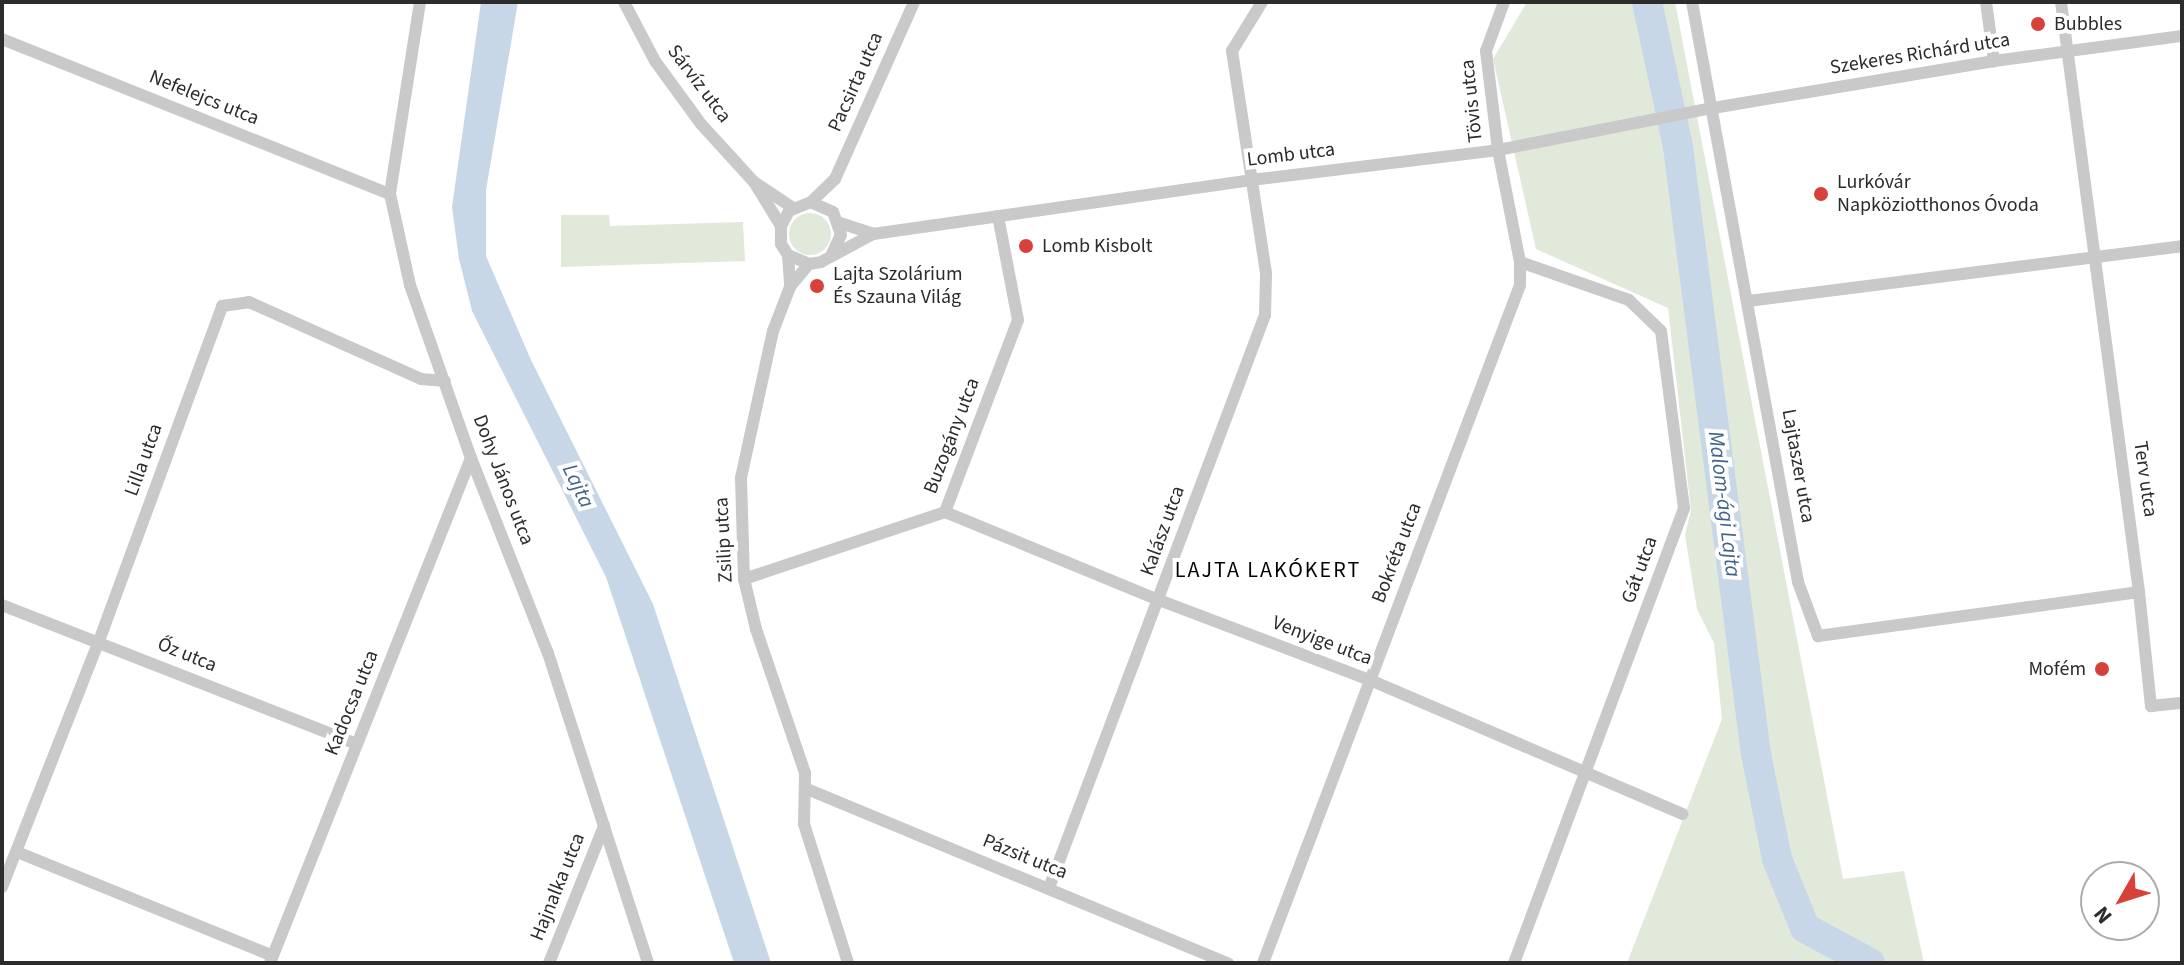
<!DOCTYPE html>
<meta charset="utf-8">
<style>
body{margin:0}
#map{position:relative;width:2184px;height:965px;overflow:hidden;background:#fff;font-family:"Source Sans 3",sans-serif}
div>[style]{position:absolute}
[style*='--x']{left:calc(var(--x)*1px);top:calc(var(--y)*1px);width:calc(var(--w)*1px);rotate:calc(var(--a)*1deg)}
.green>*{inset:0;background:#e1e9db}
.round{border-radius:50%}
.water>*{inset:0;background:#c8d7e8}
.river>*{height:30px;margin:-15px;padding:0 15px;transform-origin:15px;border-radius:15px;background:#c8d7e8}
.street>*{height:12px;margin:-6px;padding:0 6px;transform-origin:6px;border-radius:6px;background:#c9c9c9}
.dots>*{width:22px;height:22px;translate:-50% -50%;box-sizing:border-box;border:4px solid #fff;border-radius:50%}
span{translate:-50% -50%;white-space:nowrap;text-align:center;line-height:1.15;-webkit-text-stroke:8px #fff;paint-order:stroke}
.poi-label{font-size:20px;color:#2c2c2c}
.left{translate:0 -50%;text-align:left}
.right{translate:-100% -50%;text-align:right}
.street-label{font-size:20px;color:#2c2c2c}
.water-label{font-size:22px;color:#416488;font-style:italic}
.neighbourhood-label{font-size:22px;color:#000;letter-spacing:2px}
.frame{position:absolute;inset:0;border:4px solid #2c2c2c;pointer-events:none}
.north{position:absolute;left:2080px;top:861px;width:80px;height:80px;box-sizing:border-box;background:#fff;border:2px solid #ababab;border-radius:50%;rotate:231deg;font-size:22px;font-weight:700;line-height:32px;text-align:center;color:#2c2c2c}
.north::after{content:'';display:block;margin:auto;width:28px;height:36px;background:#d84139;clip-path:polygon(50% 0,100% 100%,50% 72%,0 100%)}
</style>
<div id="map">
<div class="green">
<i style="clip-path:polygon(1527px 2px,1675px 2px,1843px 879px,1904px 871px,1924px 963px,1627px 963px,1722px 719px,1714px 643px,1697px 609px,1685px 535px,1691px 510px,1668px 308px,1536px 249px,1493px 59px)"></i>
<i class="round" style="left:789px;top:213px;width:42px;height:42px"></i>
<i style="clip-path:polygon(561px 215px,609px 215px,610px 226px,743px 222px,745px 261px,561px 267px)"></i>
</div>
<div class="water">
<i style="clip-path:polygon(481px 2px,518px 2px,486px 190px,486px 256px,531px 360px,653px 604px,771px 963px,734px 963px,606px 577px,472px 311px,459px 259px,452px 207px)"></i>
</div>
<div class="river">
<i style="--x:1647;--y:2;--w:148;--a:77.9"></i>
<i style="--x:1678;--y:147;--w:612;--a:82.68"></i>
<i style="--x:1756;--y:754;--w:107;--a:78.7"></i>
<i style="--x:1777;--y:859;--w:74;--a:67.9"></i>
<i style="--x:1805;--y:928;--w:74;--a:28.3"></i>
</div>
<div class="street">
<i style="--x:420;--y:2;--w:194;--a:98.9"></i>
<i style="--x:390;--y:194;--w:93;--a:77.6"></i>
<i style="--x:410;--y:285;--w:183;--a:70.6"></i>
<i style="--x:471;--y:458;--w:210;--a:68.5"></i>
<i style="--x:548;--y:653;--w:326;--a:72.1"></i>
<i style="--x:624;--y:2;--w:67;--a:62.3"></i>
<i style="--x:655;--y:61;--w:78;--a:53.9"></i>
<i style="--x:701;--y:124;--w:79;--a:47.6"></i>
<i style="--x:1692;--y:2;--w:590;--a:79.64"></i>
<i style="--x:1798;--y:582;--w:58;--a:69.7"></i>
<i style="--x:1818;--y:636;--w:324;--a:-7.8"></i>
<i style="--x:1986;--y:2;--w:60;--a:82.3"></i>
<i style="--x:2061;--y:2;--w:595;--a:82.47"></i>
<i style="--x:2139;--y:592;--w:115;--a:84"></i>
<i style="--x:2151;--y:706;--w:31;--a:-6"></i>
<i style="--x:2;--y:39;--w:418;--a:21.8"></i>
<i style="--x:811;--y:202;--w:33;--a:-44"></i>
<i style="--x:835;--y:179;--w:194;--a:-65.9"></i>
<i style="--x:840;--y:223;--w:35;--a:18"></i>
<i style="--x:781;--y:226;--w:52;--a:-121.5"></i>
<i style="--x:754;--y:182;--w:47;--a:33.7"></i>
<i style="--x:788;--y:255;--w:32;--a:86"></i>
<i style="--x:831;--y:256;--w:23;--a:-65"></i>
<i style="--x:841;--y:235;--w:24;--a:-109"></i>
<i style="--x:833;--y:212;--w:24;--a:-156"></i>
<i style="--x:811;--y:202;--w:24;--a:158"></i>
<i style="--x:789;--y:211;--w:17;--a:118"></i>
<i style="--x:781;--y:226;--w:18;--a:90"></i>
<i style="--x:781;--y:244;--w:13;--a:58"></i>
<i style="--x:788;--y:255;--w:23;--a:23"></i>
<i style="--x:809;--y:264;--w:12;--a:-9"></i>
<i style="--x:821;--y:262;--w:59;--a:-28.3"></i>
<i style="--x:873;--y:234;--w:382;--a:-8.1"></i>
<i style="--x:1251;--y:180;--w:249;--a:-6.9"></i>
<i style="--x:1498;--y:150;--w:219;--a:-11.1"></i>
<i style="--x:1713;--y:108;--w:285;--a:-9.5"></i>
<i style="--x:1994;--y:61;--w:190;--a:-7.6"></i>
<i style="--x:809;--y:264;--w:30;--a:130"></i>
<i style="--x:790;--y:287;--w:47;--a:111.1"></i>
<i style="--x:773;--y:331;--w:150;--a:102.3"></i>
<i style="--x:741;--y:478;--w:101;--a:88.3"></i>
<i style="--x:744;--y:579;--w:51;--a:76.5"></i>
<i style="--x:756;--y:629;--w:152;--a:71.2"></i>
<i style="--x:805;--y:773;--w:51;--a:91.1"></i>
<i style="--x:804;--y:824;--w:146;--a:72.4"></i>
<i style="--x:1748;--y:301;--w:437;--a:-7.2"></i>
<i style="--x:945;--y:512;--w:231;--a:22.4"></i>
<i style="--x:1159;--y:600;--w:226;--a:20.8"></i>
<i style="--x:1370;--y:680;--w:340;--a:23.2"></i>
<i style="--x:744;--y:579;--w:212;--a:-18.4"></i>
<i style="--x:945;--y:512;--w:205;--a:-69.2"></i>
<i style="--x:1018;--y:320;--w:106;--a:-100.9"></i>
<i style="--x:2;--y:605;--w:380;--a:21.4"></i>
<i style="--x:807;--y:789;--w:456;--a:22.5"></i>
<i style="--x:17;--y:852;--w:276;--a:22.1"></i>
<i style="--x:2;--y:887;--w:264;--a:-68.5"></i>
<i style="--x:99;--y:641;--w:357;--a:-69.8"></i>
<i style="--x:222;--y:306;--w:27;--a:-8"></i>
<i style="--x:249;--y:302;--w:188;--a:24.1"></i>
<i style="--x:421;--y:379;--w:24;--a:5"></i>
<i style="--x:1049;--y:888;--w:612;--a:-69.35"></i>
<i style="--x:1265;--y:315;--w:42;--a:-88.6"></i>
<i style="--x:1266;--y:273;--w:225;--a:-98.7"></i>
<i style="--x:1232;--y:51;--w:57;--a:-58.5"></i>
<i style="--x:270;--y:963;--w:544;--a:-68.3"></i>
<i style="--x:549;--y:963;--w:148;--a:-68.1"></i>
<i style="--x:1263;--y:963;--w:725;--a:-69.24"></i>
<i style="--x:1520;--y:285;--w:23;--a:-90"></i>
<i style="--x:1520;--y:262;--w:114;--a:-101.1"></i>
<i style="--x:1498;--y:150;--w:100;--a:-96.9"></i>
<i style="--x:1486;--y:51;--w:52;--a:-69.8"></i>
<i style="--x:1514;--y:963;--w:486;--a:-69.5"></i>
<i style="--x:1684;--y:508;--w:178;--a:-97.4"></i>
<i style="--x:1661;--y:331;--w:45;--a:-135.9"></i>
<i style="--x:1629;--y:300;--w:115;--a:-160.8"></i>
</div>
<div class="dots">
<i style="left:2038px;top:24px;background:#d84139"></i>
<i style="left:1821px;top:194px;background:#d84139"></i>
<i style="left:1026px;top:246px;background:#d84139"></i>
<i style="left:817px;top:286px;background:#d84139"></i>
<i style="left:2102px;top:669px;background:#d84139"></i>
</div>
<div class="poi-label">
<span class="left" style="left:2054px;top:24px">Bubbles</span>
<span class="left" style="left:1837px;top:194px">Lurkóvár<br>Napköziotthonos Óvoda</span>
<span class="left" style="left:1042px;top:246px">Lomb Kisbolt</span>
<span class="left" style="left:833px;top:286px">Lajta Szolárium<br>És Szauna Világ</span>
<span class="right" style="left:2086px;top:669px">Mofém</span>
</div>
<div class="street-label">
<span style="left:1920px;top:54px;rotate:-9deg">Szekeres Richárd utca</span>
<span style="left:856px;top:82px;rotate:-66deg">Pacsirta utca</span>
<span style="left:699px;top:84px;rotate:53deg">Sárvíz utca</span>
<span style="left:204px;top:98px;rotate:22deg">Nefelejcs utca</span>
<span style="left:1472px;top:101px;rotate:-96deg">Tövis utca</span>
<span style="left:1291px;top:155px;rotate:-7deg">Lomb utca</span>
<span style="left:952px;top:436px;rotate:-69deg">Buzogány utca</span>
<span style="left:144px;top:460px;rotate:-70deg">Lilla utca</span>
<span style="left:1798px;top:466px;rotate:80deg">Lajtaszer utca</span>
<span style="left:2145px;top:479px;rotate:82deg">Terv utca</span>
<span style="left:503px;top:480px;rotate:69deg">Dohy János utca</span>
<span style="left:1163px;top:531px;rotate:-70deg">Kalász utca</span>
<span style="left:724px;top:540px;rotate:-93deg">Zsilip utca</span>
<span style="left:1397px;top:553px;rotate:-69deg">Bokréta utca</span>
<span style="left:1640px;top:570px;rotate:-70deg">Gát utca</span>
<span style="left:1322px;top:641px;rotate:21deg">Venyige utca</span>
<span style="left:187px;top:655px;rotate:22deg">Őz utca</span>
<span style="left:352px;top:703px;rotate:-68deg">Kadocsa utca</span>
<span style="left:1025px;top:857px;rotate:22deg">Pázsit utca</span>
<span style="left:558px;top:887px;rotate:-68deg">Hajnalka utca</span>
</div>
<div class="water-label">
<span style="left:578px;top:486px;rotate:64deg">Lajta</span>
<span style="left:1724px;top:504px;rotate:83deg">Malom-ági Lajta</span>
</div>
<div class="neighbourhood-label">
<span style="left:1268px;top:571px">LAJTA LAKÓKERT</span>
</div>
<div class="frame"></div>
<div class="north">N</div>
</div>
